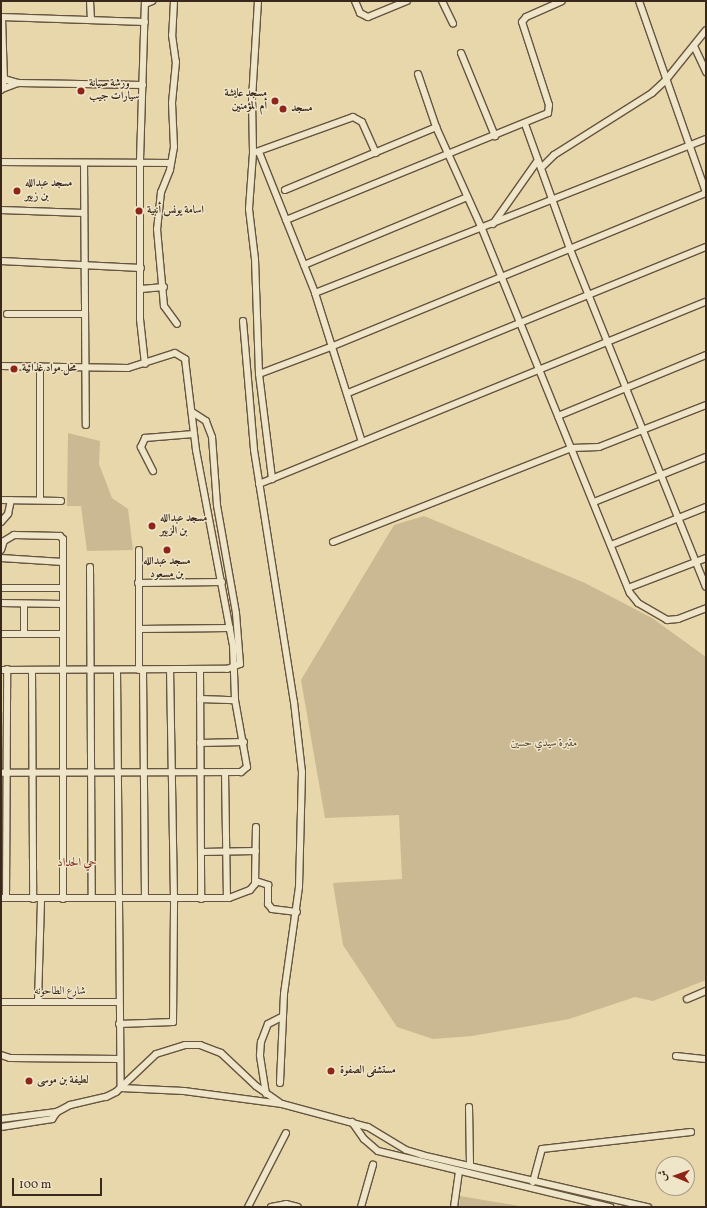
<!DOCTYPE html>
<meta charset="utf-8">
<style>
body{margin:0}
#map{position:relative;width:707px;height:1208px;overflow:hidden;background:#e7d7ab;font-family:Vollkorn,Amiri,serif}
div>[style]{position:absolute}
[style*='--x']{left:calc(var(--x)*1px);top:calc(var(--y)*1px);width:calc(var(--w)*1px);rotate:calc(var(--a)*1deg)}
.green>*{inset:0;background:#cab993}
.roads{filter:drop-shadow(1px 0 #665440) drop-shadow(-1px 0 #665440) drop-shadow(0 1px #665440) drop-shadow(0 -1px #665440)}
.minor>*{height:6px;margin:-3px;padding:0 3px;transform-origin:3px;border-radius:3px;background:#efe5c8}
.dots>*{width:11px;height:11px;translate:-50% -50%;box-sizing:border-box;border:2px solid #efe5c8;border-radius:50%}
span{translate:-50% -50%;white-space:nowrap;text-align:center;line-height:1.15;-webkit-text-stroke:3px #efe5c8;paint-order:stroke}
.poi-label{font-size:11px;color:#3b281c;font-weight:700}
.left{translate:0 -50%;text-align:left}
.right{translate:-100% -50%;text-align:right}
.park-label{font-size:11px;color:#584534;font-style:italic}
.street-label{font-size:11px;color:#3b281c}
.neighbourhood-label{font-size:12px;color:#7a1f14}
.frame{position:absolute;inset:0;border:2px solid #3b281c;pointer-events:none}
.north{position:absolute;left:655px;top:1156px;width:40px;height:40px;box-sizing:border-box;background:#efe5c8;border:1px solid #a79983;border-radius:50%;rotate:272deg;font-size:11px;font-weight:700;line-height:16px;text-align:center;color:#3b281c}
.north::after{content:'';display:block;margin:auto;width:14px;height:18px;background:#8f2418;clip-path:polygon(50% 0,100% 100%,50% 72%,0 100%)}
.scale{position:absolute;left:12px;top:1178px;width:90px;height:18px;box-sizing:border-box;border:2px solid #3b281c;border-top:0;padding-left:5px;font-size:12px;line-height:14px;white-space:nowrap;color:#3b281c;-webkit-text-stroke:3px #efe5c8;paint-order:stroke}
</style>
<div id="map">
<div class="green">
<i style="clip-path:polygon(68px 433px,100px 441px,99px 464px,112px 498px,128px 509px,133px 550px,87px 551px,81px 506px,67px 506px)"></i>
<i style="clip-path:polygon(424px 516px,585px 583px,652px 618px,706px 657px,706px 980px,653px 1001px,635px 997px,569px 1019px,472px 1036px,433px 1039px,397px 1027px,343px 945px,333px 883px,402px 879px,399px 815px,325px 818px,301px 680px,394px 525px)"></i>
<i style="clip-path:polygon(460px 1196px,525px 1207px,459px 1207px)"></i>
</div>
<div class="roads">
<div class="minor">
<i style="--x:90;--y:1;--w:19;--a:87"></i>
<i style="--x:145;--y:1;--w:162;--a:91.8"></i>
<i style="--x:140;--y:163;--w:156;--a:90"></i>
<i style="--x:140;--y:319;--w:45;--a:83.7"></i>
<i style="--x:174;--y:1;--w:34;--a:93"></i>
<i style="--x:172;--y:35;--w:27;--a:82"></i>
<i style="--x:176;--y:62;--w:41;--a:95.6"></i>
<i style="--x:172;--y:103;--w:44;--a:87.4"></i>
<i style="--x:174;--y:147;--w:23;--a:100"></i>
<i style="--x:170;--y:170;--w:24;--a:112"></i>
<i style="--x:161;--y:192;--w:37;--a:96"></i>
<i style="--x:157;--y:229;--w:77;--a:84.8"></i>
<i style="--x:164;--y:306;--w:22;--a:54"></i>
<i style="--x:258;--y:1;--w:99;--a:93.5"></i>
<i style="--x:252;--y:100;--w:53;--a:88.9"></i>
<i style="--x:253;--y:153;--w:56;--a:94.1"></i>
<i style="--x:249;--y:209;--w:50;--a:83.2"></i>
<i style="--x:255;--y:259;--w:115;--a:88"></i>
<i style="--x:259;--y:374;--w:106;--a:82.9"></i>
<i style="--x:355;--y:1;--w:13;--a:67"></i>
<i style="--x:360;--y:13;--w:9;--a:27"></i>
<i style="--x:368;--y:17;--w:42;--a:-22.3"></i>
<i style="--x:442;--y:1;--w:25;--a:64"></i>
<i style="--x:639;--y:1;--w:202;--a:70.7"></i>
<i style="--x:145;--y:4;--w:8;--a:-23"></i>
<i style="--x:1;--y:17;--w:144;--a:2"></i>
<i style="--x:694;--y:46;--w:29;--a:65"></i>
<i style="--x:461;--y:53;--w:90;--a:67.7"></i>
<i style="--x:418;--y:74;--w:56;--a:71.2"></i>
<i style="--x:436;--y:127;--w:112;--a:65.7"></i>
<i style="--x:482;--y:229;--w:393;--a:67.9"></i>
<i style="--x:630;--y:593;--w:13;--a:51"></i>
<i style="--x:638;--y:603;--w:34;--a:30"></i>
<i style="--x:667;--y:620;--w:11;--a:-5"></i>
<i style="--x:678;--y:619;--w:30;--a:-21"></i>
<i style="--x:4;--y:79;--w:15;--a:16"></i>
<i style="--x:18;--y:83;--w:125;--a:0.9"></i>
<i style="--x:2;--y:89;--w:17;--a:-21"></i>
<i style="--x:1;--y:90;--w:9;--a:-72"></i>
<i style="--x:4;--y:81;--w:64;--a:-91.8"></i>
<i style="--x:525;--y:124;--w:133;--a:70.2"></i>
<i style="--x:570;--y:249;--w:364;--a:68.1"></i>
<i style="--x:256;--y:152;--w:103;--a:-19.8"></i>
<i style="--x:353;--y:117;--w:10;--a:29"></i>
<i style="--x:362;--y:122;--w:34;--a:66"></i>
<i style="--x:259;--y:152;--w:152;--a:68.3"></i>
<i style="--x:315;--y:293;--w:156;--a:72.5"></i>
<i style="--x:1;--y:162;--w:170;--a:0.3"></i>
<i style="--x:84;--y:163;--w:262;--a:89.6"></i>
<i style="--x:541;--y:168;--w:18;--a:-45"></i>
<i style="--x:554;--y:155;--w:116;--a:-32.3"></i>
<i style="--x:652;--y:93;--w:18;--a:-43"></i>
<i style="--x:665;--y:81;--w:65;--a:-51.2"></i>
<i style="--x:285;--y:190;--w:164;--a:-22.6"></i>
<i style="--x:1;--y:210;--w:83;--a:2.1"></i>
<i style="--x:286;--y:220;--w:283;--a:-22.2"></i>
<i style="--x:548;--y:113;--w:8;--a:-83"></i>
<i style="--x:549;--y:105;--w:87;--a:-108"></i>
<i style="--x:522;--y:22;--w:6;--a:-51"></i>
<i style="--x:526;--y:17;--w:39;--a:-24"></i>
<i style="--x:493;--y:224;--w:78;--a:-54.9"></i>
<i style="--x:1;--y:261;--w:140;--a:2.9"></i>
<i style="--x:304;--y:265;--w:177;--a:-22.6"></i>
<i style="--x:141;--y:289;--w:23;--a:-5"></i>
<i style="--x:315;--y:293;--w:420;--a:-21.5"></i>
<i style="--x:7;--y:314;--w:78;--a:0"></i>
<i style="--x:243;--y:321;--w:129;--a:85.1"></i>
<i style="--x:254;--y:450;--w:255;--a:81"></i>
<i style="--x:294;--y:702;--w:70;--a:83.5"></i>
<i style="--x:302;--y:772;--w:115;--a:91.5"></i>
<i style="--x:299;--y:887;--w:108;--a:98"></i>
<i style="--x:284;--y:994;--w:89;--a:92.6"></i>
<i style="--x:1;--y:366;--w:127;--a:0.9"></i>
<i style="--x:128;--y:368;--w:49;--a:-17.7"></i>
<i style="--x:175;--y:353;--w:12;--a:31"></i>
<i style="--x:185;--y:359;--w:92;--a:83.1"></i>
<i style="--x:196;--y:450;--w:198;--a:79.3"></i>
<i style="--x:233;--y:645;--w:55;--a:87.9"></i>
<i style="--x:235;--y:700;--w:68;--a:79.8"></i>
<i style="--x:247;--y:767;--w:8;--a:140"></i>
<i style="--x:241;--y:772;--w:240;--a:179.8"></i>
<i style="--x:40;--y:366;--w:134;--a:90"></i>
<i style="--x:259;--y:374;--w:79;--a:-20.7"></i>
<i style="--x:333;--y:346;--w:403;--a:-22.3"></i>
<i style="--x:348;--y:393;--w:387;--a:-22.2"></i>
<i style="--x:558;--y:416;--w:160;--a:-22.4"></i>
<i style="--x:153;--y:471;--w:27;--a:-117"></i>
<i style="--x:141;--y:447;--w:10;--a:-66"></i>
<i style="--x:145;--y:438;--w:49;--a:-4.7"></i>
<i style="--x:259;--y:484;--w:483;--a:-22.2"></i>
<i style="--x:1;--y:500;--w:60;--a:1"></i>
<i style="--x:594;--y:502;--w:121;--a:-21.9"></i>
<i style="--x:1;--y:522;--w:11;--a:-49"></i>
<i style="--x:8;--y:514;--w:14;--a:-78"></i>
<i style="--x:333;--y:542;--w:257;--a:-21.5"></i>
<i style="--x:572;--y:448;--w:27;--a:-2"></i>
<i style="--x:599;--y:447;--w:115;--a:-21.4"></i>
<i style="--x:611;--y:545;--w:102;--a:-21.8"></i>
<i style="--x:1;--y:550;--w:9;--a:-72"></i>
<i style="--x:4;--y:541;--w:12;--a:-31"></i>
<i style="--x:14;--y:535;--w:46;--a:1.2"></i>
<i style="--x:60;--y:536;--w:4;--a:45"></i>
<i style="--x:63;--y:539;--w:360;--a:90"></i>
<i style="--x:1;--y:558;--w:62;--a:3.7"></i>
<i style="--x:90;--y:567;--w:331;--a:89.7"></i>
<i style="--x:138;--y:583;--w:84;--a:-0.7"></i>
<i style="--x:1;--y:588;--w:62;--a:0"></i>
<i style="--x:628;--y:588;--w:84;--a:-21"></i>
<i style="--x:1;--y:603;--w:62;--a:0.9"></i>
<i style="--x:139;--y:629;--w:91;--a:-0.6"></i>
<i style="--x:1;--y:634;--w:62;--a:0"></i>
<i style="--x:24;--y:634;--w:30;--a:-90"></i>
<i style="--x:1;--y:670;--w:226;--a:-0.3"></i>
<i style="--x:227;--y:669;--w:14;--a:-21"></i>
<i style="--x:240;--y:664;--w:51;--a:-94.5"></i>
<i style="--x:236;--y:613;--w:110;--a:-100"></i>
<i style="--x:217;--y:505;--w:68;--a:-94.2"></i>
<i style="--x:212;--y:437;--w:17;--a:-111"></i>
<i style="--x:206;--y:421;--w:17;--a:-147"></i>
<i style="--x:32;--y:670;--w:229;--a:89.7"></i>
<i style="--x:117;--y:670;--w:418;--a:89.5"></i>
<i style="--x:139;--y:670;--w:120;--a:-90"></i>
<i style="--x:143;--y:670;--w:228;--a:89.5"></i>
<i style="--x:200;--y:670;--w:229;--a:89.7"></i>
<i style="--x:200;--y:699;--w:35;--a:2"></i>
<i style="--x:200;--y:743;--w:44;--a:-1.3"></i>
<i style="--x:225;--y:772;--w:126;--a:89.1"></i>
<i style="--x:201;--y:852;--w:55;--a:-1"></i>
<i style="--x:256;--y:881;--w:13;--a:18"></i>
<i style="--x:268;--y:885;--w:19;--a:90"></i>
<i style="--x:268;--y:904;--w:6;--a:51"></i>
<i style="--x:272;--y:909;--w:25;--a:7"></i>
<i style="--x:1;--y:898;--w:228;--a:0"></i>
<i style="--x:229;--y:898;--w:22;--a:-21"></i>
<i style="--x:250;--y:890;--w:8;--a:-50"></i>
<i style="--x:255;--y:884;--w:57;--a:-89"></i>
<i style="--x:6;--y:898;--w:229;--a:-89.7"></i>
<i style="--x:687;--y:999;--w:21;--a:-23"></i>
<i style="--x:1;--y:1002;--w:118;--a:0"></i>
<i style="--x:38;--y:1002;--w:103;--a:-88.3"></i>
<i style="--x:119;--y:1024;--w:54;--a:-2.1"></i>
<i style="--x:173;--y:1022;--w:124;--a:-89.5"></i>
<i style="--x:174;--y:898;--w:228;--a:-91"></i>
<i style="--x:1;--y:1055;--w:9;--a:18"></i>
<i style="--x:10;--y:1058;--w:109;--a:0.5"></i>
<i style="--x:676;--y:1056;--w:30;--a:6"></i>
<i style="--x:121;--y:1088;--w:63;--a:2.7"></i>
<i style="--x:184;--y:1091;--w:99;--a:7.6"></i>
<i style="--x:282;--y:1104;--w:89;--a:15"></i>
<i style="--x:368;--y:1127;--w:44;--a:31.2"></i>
<i style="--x:406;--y:1150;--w:17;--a:17"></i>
<i style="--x:422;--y:1155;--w:232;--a:13"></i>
<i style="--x:266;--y:1094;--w:39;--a:-99"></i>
<i style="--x:260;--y:1055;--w:13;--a:-86"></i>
<i style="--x:261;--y:1042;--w:19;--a:-69"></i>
<i style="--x:268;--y:1024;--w:16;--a:-27"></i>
<i style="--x:469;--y:1107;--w:59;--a:89"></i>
<i style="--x:1;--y:1119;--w:56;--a:-7.1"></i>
<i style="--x:352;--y:1122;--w:21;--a:55"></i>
<i style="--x:364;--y:1139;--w:18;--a:41"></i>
<i style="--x:378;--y:1151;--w:239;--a:13.6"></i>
<i style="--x:1;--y:1127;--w:52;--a:-8.9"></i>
<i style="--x:52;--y:1119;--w:9;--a:-54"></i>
<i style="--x:57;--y:1112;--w:15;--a:-28"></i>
<i style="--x:70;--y:1105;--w:37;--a:-13"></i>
<i style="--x:106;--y:1097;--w:11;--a:-27"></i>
<i style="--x:116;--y:1092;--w:55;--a:-43.5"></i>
<i style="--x:156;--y:1054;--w:30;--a:-17"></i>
<i style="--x:185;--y:1045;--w:15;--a:0"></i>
<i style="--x:200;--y:1045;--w:22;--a:21"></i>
<i style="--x:221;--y:1053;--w:48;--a:43.3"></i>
<i style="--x:256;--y:1086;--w:29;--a:35"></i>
<i style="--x:533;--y:1182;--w:34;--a:-75"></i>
<i style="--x:542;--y:1149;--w:150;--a:-6.5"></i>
<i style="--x:248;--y:1207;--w:83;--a:-62.8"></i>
<i style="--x:271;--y:1207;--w:15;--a:-11"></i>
<i style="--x:286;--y:1204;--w:12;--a:14"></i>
<i style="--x:361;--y:1207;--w:44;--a:-74.1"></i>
<i style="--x:454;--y:1207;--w:34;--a:-82"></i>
</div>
</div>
<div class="dots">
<i style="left:81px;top:91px;background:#8f2418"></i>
<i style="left:275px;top:101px;background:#8f2418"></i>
<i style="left:283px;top:109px;background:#8f2418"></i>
<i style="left:17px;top:191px;background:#8f2418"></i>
<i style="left:139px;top:211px;background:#8f2418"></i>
<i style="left:14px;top:369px;background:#8f2418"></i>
<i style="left:152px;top:526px;background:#8f2418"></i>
<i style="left:167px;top:550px;background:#8f2418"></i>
<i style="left:331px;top:1071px;background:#8f2418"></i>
<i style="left:29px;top:1081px;background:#8f2418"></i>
</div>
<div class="poi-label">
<span class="left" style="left:89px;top:91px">ورشة صيانة<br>سيارات جيب</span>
<span class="right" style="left:267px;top:101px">مسجد عايشة<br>أم المؤمنين</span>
<span class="left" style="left:291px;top:109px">مسجد</span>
<span class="left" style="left:25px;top:191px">مسجد عبدالله<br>بن زبير</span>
<span class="left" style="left:147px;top:211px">اسامة يونس أنبية</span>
<span class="left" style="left:22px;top:369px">محل مواد غذائية</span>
<span class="left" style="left:160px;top:526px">مسجد عبدالله<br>بن الزبير</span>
<span style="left:167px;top:569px">مسجد عبدالله<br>بن مسعود</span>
<span class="left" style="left:340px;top:1071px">مستشفى الصفوة</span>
<span class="left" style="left:37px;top:1081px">لطيفة بن موسى</span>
</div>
<div class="park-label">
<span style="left:544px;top:744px">مقبرة سيدي حسين</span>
</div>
<div class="street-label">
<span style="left:60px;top:992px">شارع الطاحونه</span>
</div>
<div class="neighbourhood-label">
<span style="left:77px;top:864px">حي الحداد</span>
</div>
<div class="frame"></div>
<div class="north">ش</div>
<div class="scale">100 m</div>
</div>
